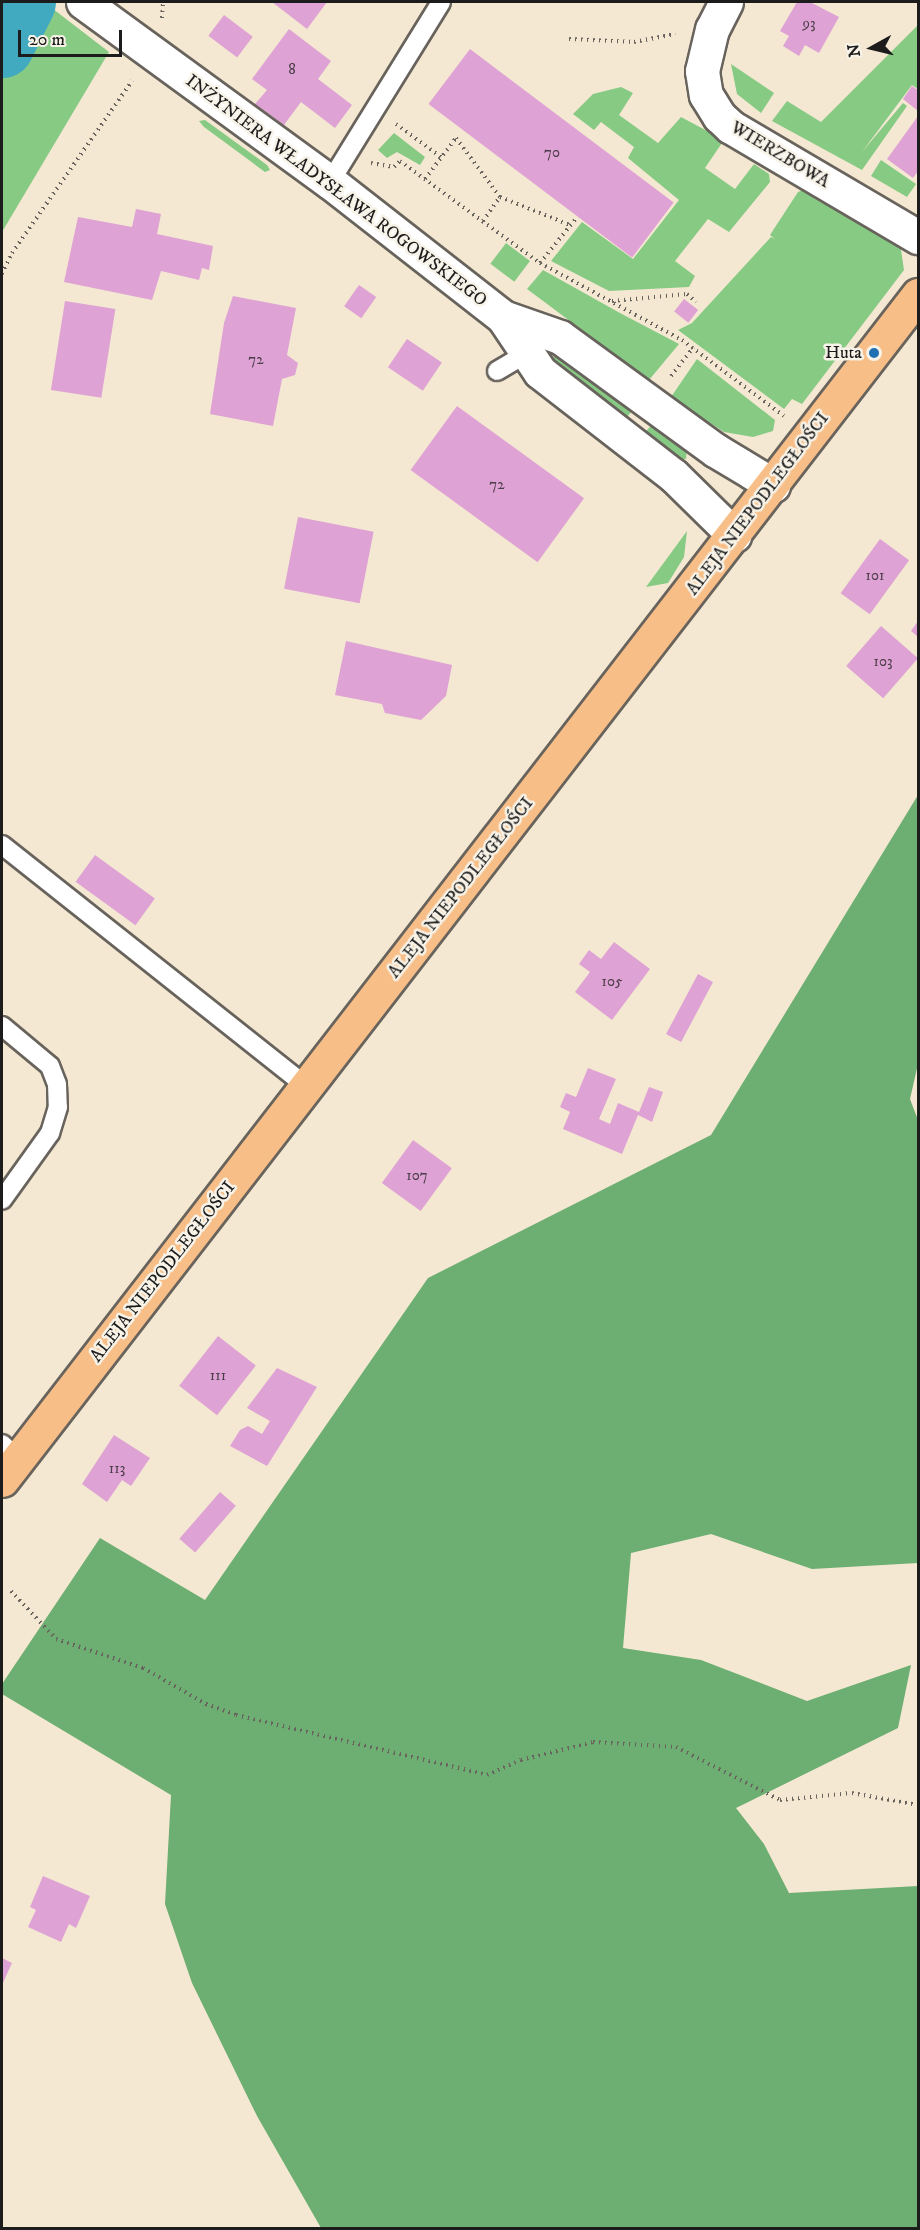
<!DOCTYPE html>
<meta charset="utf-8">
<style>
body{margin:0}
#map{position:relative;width:920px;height:2230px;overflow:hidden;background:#f4e8d2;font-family:"IM FELL DW Pica",serif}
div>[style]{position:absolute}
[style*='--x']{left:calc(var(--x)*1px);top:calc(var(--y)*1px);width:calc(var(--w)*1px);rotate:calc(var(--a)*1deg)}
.green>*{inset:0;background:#87ca84;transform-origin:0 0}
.forest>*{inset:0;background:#6dae72}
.river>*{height:63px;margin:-31.5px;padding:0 31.5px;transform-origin:31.5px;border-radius:31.5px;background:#41aac1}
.building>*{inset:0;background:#dea2d4;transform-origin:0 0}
.path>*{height:4px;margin-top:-2px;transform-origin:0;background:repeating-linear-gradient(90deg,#68635c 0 1.5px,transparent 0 6px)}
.roads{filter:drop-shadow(2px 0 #68635c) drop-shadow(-2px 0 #68635c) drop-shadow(0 2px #68635c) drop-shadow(0 -2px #68635c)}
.service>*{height:18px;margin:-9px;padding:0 9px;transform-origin:9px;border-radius:9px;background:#fff}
.minor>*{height:33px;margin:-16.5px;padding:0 16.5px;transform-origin:16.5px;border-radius:16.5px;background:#fff}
.primary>*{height:33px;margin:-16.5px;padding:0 16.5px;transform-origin:16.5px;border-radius:16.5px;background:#f7be87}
.dots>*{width:16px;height:16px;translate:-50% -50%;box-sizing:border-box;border:3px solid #f7f3e8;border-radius:50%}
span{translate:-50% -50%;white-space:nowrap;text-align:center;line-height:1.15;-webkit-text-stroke:5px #f7f3e8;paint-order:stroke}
.number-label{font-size:15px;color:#4c3e4a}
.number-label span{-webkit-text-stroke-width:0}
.street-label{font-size:18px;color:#1c1c1c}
.poi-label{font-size:18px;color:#1c1c1c}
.right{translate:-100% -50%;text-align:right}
.frame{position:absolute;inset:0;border:3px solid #1c1c1c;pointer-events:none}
.north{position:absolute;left:842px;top:18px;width:60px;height:60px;-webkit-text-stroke:4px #f7f3e8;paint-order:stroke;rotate:262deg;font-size:16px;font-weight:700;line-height:24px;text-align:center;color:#1c1c1c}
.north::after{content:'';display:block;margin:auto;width:21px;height:27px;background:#1c1c1c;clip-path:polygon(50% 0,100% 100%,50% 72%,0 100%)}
.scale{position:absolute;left:18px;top:30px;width:104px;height:27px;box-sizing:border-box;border:3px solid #1c1c1c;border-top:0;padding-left:8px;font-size:18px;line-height:21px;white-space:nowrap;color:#1c1c1c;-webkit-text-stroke:4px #f7f3e8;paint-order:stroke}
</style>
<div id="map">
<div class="green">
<i style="clip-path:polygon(2px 2px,44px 2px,109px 52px,2px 232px)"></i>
<i style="clip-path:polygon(918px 25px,918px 89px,912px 85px,862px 152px,903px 103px,907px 106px,862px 170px,772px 121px,787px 101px,821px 122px)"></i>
<i style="clip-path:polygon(731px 64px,774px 93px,761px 113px,737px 94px)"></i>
<i style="clip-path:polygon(621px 87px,633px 93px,619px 115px,658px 143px,681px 117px,724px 140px,705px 168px,735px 189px,754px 164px,769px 174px,770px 182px,729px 232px,708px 219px,675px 261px,695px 276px,689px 287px,609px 291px,551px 261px,582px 222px,633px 259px,679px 200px,628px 158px,634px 147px,601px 122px,594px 130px,573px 114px,593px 94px)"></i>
<i style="clip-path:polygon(205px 120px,267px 165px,270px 170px,265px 172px,204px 127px,199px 121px)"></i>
<i style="clip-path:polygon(394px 133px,425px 157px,420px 165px,397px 152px,387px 158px,378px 150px)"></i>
<i style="clip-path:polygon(881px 160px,916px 184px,907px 197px,871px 176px)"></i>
<i style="clip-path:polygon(805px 189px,900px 243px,904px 270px,802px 404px,792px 399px,784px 409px,678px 330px,692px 323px,771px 237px,775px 239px,770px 235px,798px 192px)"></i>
<i style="left:506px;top:243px;width:30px;height:26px;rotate:37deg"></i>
<i style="clip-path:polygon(543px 270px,620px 313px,679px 344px,649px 380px,527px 289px)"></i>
<i style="left:558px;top:351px;width:95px;height:14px;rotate:37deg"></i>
<i style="clip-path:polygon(697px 359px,775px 420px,773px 431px,753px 437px,724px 432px,671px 397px)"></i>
<i style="clip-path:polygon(652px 424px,687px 450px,686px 459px,677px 459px,644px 434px)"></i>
<i style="clip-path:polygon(687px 531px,684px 557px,668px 583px,646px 587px)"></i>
</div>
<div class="forest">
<i style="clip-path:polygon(918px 795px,918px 1064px,910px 1099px,918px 1120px,918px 1563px,812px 1569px,711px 1534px,631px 1553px,623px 1648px,701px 1660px,807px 1701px,911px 1665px,898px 1728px,736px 1808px,764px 1844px,789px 1893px,918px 1886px,918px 2228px,321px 2228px,257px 2116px,192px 1983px,165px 1904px,171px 1795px,2px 1694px,2px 1684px,100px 1538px,205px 1600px,428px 1278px,711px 1135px)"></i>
</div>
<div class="river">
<i style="--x:2;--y:46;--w:49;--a:-63.4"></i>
</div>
<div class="building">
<i style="clip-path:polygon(272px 2px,327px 2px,307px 29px)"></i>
<i style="clip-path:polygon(797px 2px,810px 2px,839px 17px,819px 53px,805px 45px,799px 56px,783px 46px,789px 36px,780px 31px)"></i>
<i style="left:224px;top:15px;width:36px;height:26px;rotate:37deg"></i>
<i style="clip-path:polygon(289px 29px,331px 61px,318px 79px,352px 105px,335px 128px,301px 102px,284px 125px,255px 104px,267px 90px,252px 79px)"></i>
<i style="left:470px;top:49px;width:255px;height:69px;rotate:37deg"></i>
<i style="clip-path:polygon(912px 86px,918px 90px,918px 111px,903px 99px)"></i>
<i style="clip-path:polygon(918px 116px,918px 171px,913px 178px,887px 159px)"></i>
<i style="clip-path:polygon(136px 209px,161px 214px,157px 234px,213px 246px,209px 270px,202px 268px,199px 280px,161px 271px,152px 300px,64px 282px,78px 217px,132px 227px)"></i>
<i style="left:359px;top:285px;width:21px;height:26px;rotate:35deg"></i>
<i style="clip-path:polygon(233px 296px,296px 308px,287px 355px,298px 363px,295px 375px,282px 379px,273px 426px,210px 414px,224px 323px)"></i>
<i style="left:684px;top:299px;width:18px;height:16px;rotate:38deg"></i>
<i style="left:65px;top:301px;width:51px;height:90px;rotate:9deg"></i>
<i style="left:407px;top:339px;width:42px;height:34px;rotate:34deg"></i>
<i style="left:457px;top:406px;width:157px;height:79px;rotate:36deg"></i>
<i style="left:298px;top:517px;width:77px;height:73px;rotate:11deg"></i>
<i style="left:880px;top:539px;width:36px;height:67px;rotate:36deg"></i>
<i style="clip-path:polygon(918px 621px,918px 637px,911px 631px)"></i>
<i style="left:881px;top:626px;width:49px;height:53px;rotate:41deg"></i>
<i style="clip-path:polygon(346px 641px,452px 665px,446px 696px,421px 720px,385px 713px,382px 704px,335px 695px)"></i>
<i style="left:95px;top:855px;width:74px;height:33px;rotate:36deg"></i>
<i style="clip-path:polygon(614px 942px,650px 969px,612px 1020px,575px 992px,590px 972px,579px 964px,589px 950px,601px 959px)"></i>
<i style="left:698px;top:974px;width:17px;height:68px;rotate:28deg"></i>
<i style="clip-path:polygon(588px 1068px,616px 1079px,599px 1119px,610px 1124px,618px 1103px,639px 1112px,649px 1087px,663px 1092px,652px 1122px,638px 1115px,622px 1154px,563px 1129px,570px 1112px,560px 1107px,566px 1093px,576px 1097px)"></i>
<i style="left:413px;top:1140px;width:48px;height:53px;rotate:36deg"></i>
<i style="left:218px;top:1336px;width:48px;height:63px;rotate:38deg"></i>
<i style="clip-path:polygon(277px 1368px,317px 1387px,267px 1466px,230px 1446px,240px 1430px,248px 1426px,262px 1434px,270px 1421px,247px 1408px)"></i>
<i style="clip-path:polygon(114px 1435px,150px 1458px,131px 1486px,122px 1480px,107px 1502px,82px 1484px)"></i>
<i style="left:220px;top:1492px;width:21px;height:62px;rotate:41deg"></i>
<i style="clip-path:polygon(43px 1876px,90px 1896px,76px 1928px,69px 1924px,61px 1942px,28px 1927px,36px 1910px,30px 1907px)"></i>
<i style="clip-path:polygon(2px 1958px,12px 1963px,2px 1985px)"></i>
</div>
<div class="path">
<i style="--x:162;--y:18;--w:16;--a:-86"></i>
<i style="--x:569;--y:39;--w:65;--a:2.6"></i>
<i style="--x:634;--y:42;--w:42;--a:-11"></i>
<i style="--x:396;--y:124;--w:56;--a:36.3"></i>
<i style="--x:371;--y:163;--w:23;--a:10"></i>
<i style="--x:394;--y:167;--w:8;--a:-45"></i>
<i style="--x:400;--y:161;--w:173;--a:36.1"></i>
<i style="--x:540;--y:263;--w:162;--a:28.5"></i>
<i style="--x:682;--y:340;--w:127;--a:36.7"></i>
<i style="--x:425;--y:179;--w:51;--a:-52.9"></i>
<i style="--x:456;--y:138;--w:74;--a:53.3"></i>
<i style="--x:500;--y:197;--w:75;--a:21.8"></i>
<i style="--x:483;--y:221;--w:29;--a:-55"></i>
<i style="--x:540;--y:263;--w:60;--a:-51"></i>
<i style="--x:2;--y:274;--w:23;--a:-65"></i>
<i style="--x:12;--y:253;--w:210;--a:-55.1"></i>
<i style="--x:612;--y:301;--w:75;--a:-5.3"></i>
<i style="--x:687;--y:294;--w:12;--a:42"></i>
<i style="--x:671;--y:376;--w:36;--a:-52"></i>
<i style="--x:11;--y:1591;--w:66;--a:46.8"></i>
<i style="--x:56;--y:1639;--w:92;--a:18.4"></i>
<i style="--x:143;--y:1668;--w:73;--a:29.7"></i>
<i style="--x:206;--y:1704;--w:32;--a:20"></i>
<i style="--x:236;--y:1715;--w:258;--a:13.4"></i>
<i style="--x:487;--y:1775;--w:37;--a:-24"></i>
<i style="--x:521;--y:1760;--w:74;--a:-14"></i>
<i style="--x:593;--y:1742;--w:83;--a:3.4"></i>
<i style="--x:676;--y:1747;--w:117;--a:27"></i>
<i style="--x:780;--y:1800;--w:72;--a:-5.6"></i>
<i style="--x:852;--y:1793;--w:67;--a:10.3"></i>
</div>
<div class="roads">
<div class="service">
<i style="--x:330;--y:182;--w:211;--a:-58.3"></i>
<i style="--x:497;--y:371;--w:43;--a:-30.7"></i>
<i style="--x:2;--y:845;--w:389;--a:38.4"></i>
<i style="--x:2;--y:1026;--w:62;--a:39.8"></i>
<i style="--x:50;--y:1066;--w:19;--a:69"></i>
<i style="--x:57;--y:1084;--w:23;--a:88"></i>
<i style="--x:58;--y:1107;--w:27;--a:107"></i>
<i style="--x:50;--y:1133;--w:82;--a:125.6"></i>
<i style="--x:2;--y:1444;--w:22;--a:43"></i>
</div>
<div class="minor">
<i style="--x:83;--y:2;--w:306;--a:36.1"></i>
<i style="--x:330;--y:182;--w:219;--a:38"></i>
<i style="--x:503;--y:317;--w:60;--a:19.3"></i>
<i style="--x:560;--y:337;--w:192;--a:36.1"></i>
<i style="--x:715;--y:450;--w:68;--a:31.1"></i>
<i style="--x:726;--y:2;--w:30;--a:117"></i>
<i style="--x:712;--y:29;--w:43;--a:103.4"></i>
<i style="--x:702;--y:71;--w:24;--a:81"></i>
<i style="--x:706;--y:95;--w:25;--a:58"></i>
<i style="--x:719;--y:116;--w:16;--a:43"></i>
<i style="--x:731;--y:127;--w:217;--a:30.5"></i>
<i style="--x:503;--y:317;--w:66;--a:56.1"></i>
<i style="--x:540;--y:372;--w:168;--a:37.8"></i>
<i style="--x:673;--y:475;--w:86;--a:44.5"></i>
</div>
<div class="primary">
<i style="--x:2;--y:1480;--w:1498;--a:-52.3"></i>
</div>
</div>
<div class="dots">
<i style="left:874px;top:353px;background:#1f6fb2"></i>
</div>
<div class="number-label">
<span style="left:809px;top:24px">93</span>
<span style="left:292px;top:70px">8</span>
<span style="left:552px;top:153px">70</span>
<span style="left:256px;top:360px">72</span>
<span style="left:497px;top:485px">72</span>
<span style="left:875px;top:576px">101</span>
<span style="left:883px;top:662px">103</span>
<span style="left:612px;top:982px">105</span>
<span style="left:417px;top:1176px">107</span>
<span style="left:218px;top:1376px">111</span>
<span style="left:117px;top:1469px">113</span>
</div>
<div class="street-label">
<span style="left:780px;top:155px;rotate:31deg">WIERZBOWA</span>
<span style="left:336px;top:191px;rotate:37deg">INŻYNIERA WŁADYSŁAWA ROGOWSKIEGO</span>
<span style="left:758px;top:504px;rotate:-53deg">ALEJA NIEPODLEGŁOŚCI</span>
<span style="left:461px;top:888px;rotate:-52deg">ALEJA NIEPODLEGŁOŚCI</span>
<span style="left:163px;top:1272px;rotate:-52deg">ALEJA NIEPODLEGŁOŚCI</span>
</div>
<div class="poi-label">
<span class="right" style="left:862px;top:353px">Huta</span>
</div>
<div class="frame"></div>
<div class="north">N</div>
<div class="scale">20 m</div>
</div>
